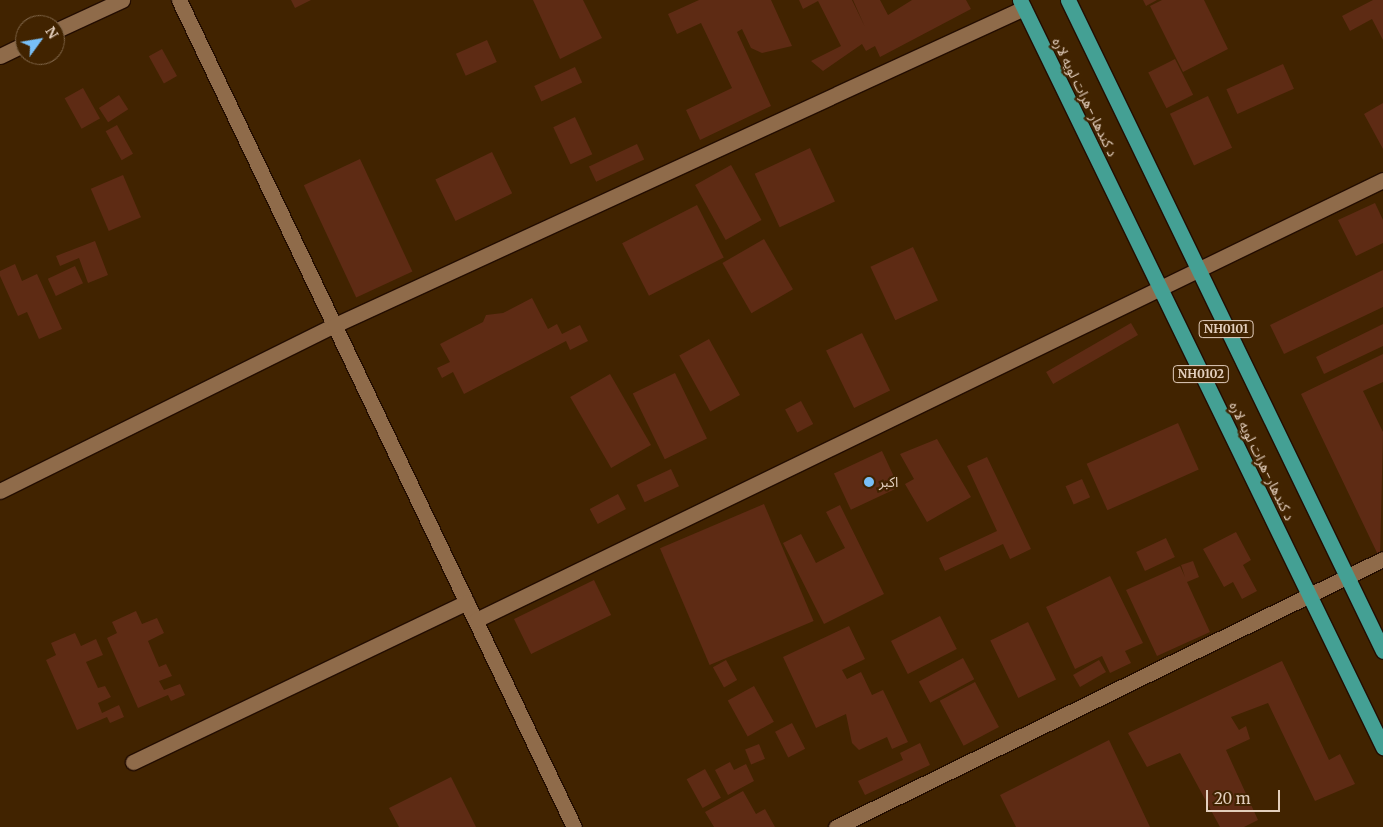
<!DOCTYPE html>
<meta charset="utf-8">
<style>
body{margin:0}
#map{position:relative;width:1383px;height:827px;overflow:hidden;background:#412300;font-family:Merriweather,"Noto Sans Arabic",serif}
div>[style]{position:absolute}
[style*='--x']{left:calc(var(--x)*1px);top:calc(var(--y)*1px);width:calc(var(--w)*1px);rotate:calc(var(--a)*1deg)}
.building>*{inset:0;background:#5e2b14;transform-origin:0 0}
.roads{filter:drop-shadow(1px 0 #230d00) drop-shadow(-1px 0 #230d00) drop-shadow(0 1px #230d00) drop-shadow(0 -1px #230d00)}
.minor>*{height:15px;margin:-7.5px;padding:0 7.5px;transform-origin:7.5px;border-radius:7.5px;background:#8f6b4a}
.highway>*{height:15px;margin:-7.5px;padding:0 7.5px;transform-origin:7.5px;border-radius:7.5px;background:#44a094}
.dots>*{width:14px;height:14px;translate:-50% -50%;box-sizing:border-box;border:2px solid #412300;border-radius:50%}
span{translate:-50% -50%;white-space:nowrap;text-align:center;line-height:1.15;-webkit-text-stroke:4.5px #412300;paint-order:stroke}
.shield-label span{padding:1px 4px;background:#412300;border:1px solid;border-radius:4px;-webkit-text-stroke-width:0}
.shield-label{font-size:12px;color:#e3cfbd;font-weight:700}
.street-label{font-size:14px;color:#e3cfbd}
.poi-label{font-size:14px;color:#e3cfbd}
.left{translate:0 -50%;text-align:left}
.north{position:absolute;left:15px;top:15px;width:50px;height:50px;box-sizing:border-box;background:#412300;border:1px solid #82684c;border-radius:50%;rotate:58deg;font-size:14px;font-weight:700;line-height:20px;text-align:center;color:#e3cfbd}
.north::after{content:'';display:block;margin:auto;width:18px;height:22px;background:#78bff7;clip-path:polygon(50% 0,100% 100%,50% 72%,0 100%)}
.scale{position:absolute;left:1206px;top:790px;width:74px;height:22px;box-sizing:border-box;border:2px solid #e3cfbd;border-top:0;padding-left:6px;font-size:15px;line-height:18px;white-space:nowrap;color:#e3cfbd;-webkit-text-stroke:4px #412300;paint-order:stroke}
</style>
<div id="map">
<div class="building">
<i style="clip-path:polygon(291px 0,311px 0,295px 8px)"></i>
<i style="clip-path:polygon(533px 0,583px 0,602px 38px,560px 59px)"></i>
<i style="clip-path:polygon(699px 0,771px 0,792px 46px,762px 53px,751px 48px,742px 29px,737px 32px,771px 106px,700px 140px,686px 110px,732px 88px,701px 23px,677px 34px,668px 14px)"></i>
<i style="clip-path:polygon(799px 0,852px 0,865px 27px,853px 0,880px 0,888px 15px,912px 0,966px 0,971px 9px,880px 57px,875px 46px,866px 51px,862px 44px,823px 71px,811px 61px,841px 46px,818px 1px,803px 9px)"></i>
<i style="clip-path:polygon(1143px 0,1157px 0,1146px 6px)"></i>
<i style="clip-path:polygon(1162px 0,1204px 0,1228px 49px,1183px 72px,1150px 6px)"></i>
<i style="clip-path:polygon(1373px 0,1383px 0,1383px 40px,1372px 19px,1350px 31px,1342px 16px)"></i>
<i style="left:487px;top:40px;width:24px;height:34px;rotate:66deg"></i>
<i style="left:162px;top:49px;width:31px;height:15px;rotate:61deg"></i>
<i style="left:1175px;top:59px;width:40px;height:30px;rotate:63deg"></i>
<i style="left:1283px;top:64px;width:27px;height:62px;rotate:66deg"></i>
<i style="left:575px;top:67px;width:17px;height:45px;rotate:65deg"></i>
<i style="left:83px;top:88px;width:35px;height:21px;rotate:61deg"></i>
<i style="left:119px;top:95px;width:17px;height:24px;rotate:57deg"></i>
<i style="left:1208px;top:96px;width:57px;height:42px;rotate:65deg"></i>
<i style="clip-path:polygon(1383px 103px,1383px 149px,1364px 114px)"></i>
<i style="left:575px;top:117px;width:41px;height:24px;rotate:65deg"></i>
<i style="left:117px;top:125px;width:33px;height:13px;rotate:61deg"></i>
<i style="left:637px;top:144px;width:17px;height:53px;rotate:65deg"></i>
<i style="left:810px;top:148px;width:59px;height:61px;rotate:65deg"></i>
<i style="left:492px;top:152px;width:46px;height:63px;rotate:64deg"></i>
<i style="left:360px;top:159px;width:124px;height:62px;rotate:65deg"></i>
<i style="left:731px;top:165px;width:63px;height:41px;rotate:61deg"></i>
<i style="left:123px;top:175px;width:46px;height:35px;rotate:67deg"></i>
<i style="clip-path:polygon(1375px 203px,1383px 220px,1383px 243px,1356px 256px,1338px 220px)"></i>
<i style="left:697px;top:205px;width:59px;height:84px;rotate:63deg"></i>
<i style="left:764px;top:239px;width:58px;height:48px;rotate:60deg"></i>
<i style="clip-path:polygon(95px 241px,108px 275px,88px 283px,79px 258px,60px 266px,56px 256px)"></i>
<i style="left:913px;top:247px;width:59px;height:47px;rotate:65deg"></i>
<i style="clip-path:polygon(15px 264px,22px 281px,37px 274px,62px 329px,39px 339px,27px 312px,18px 316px,0 276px,0 271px)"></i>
<i style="left:75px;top:266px;width:19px;height:30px;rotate:65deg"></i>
<i style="clip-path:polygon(1383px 270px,1383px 307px,1284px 354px,1270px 325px)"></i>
<i style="clip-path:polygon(532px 298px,548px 329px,557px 324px,562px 334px,580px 325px,588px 341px,570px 350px,566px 341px,464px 394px,453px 372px,442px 378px,437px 368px,450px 362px,440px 344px,483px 322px,486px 315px,503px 313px)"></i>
<i style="left:1131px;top:323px;width:14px;height:98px;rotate:60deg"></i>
<i style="clip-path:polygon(1383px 324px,1383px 346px,1324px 374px,1316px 357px)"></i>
<i style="left:862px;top:333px;width:64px;height:40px;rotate:64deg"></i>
<i style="left:709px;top:339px;width:64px;height:34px;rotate:61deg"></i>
<i style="clip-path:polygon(1383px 354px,1383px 382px,1363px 391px,1383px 432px,1380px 559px,1301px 394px)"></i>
<i style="left:675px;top:373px;width:73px;height:47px;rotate:64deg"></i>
<i style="left:610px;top:374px;width:82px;height:46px;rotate:60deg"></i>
<i style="left:801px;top:401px;width:26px;height:18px;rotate:62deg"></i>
<i style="left:1178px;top:423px;width:51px;height:100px;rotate:66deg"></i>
<i style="clip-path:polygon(937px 439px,971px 497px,927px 522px,905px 484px,914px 479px,900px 454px)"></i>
<i style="left:882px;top:451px;width:40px;height:53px;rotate:65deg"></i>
<i style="clip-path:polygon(987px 457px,1031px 549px,1010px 559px,1003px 544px,945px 571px,939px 558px,997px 531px,967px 466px)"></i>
<i style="left:671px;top:469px;width:19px;height:38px;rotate:65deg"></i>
<i style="left:1082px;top:479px;width:20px;height:18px;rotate:66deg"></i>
<i style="left:618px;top:494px;width:17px;height:32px;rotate:62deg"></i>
<i style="left:764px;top:504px;width:127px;height:113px;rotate:67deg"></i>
<i style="clip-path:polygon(840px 505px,884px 594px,824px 624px,783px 543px,801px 534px,816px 563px,845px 548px,826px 512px)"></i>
<i style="clip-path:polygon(1236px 532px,1251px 560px,1243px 565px,1257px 591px,1242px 599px,1233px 582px,1224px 587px,1203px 549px)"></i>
<i style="left:1166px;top:538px;width:21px;height:33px;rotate:65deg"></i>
<i style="clip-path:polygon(1193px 561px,1199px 577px,1187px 582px,1210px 632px,1157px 656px,1126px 590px,1180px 566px,1185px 577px,1181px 565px)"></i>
<i style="clip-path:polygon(1110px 576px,1143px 643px,1125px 651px,1131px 663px,1110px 673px,1102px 656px,1075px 669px,1046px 607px)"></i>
<i style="left:594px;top:580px;width:39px;height:89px;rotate:64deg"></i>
<i style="clip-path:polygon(136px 611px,142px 624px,157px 618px,164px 633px,148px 641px,159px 667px,166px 664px,172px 676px,159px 681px,164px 690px,180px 684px,185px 695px,171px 701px,168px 695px,138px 708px,107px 638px,117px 633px,112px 622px)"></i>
<i style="left:940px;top:616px;width:37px;height:55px;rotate:63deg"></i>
<i style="left:1028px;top:622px;width:64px;height:42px;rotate:64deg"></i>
<i style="clip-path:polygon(849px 626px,865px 659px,842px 670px,847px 679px,861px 672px,872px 695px,883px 690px,908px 742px,892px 749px,887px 737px,859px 750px,852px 743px,846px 714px,816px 728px,783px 657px)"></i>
<i style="clip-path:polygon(75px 633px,81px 646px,96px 639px,103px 655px,86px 662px,98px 688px,105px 686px,111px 697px,98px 703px,102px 713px,119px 705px,124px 717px,110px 723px,107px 717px,77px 730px,46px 660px,56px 655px,51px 643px)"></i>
<i style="left:963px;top:658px;width:24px;height:50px;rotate:62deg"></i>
<i style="left:726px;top:660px;width:23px;height:15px;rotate:61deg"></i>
<i style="left:1099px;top:660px;width:14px;height:30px;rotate:60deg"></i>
<i style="clip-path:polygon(1282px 661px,1329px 760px,1340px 754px,1355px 784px,1315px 801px,1268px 703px,1231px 717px,1239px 730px,1246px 726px,1250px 739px,1226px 750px,1258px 820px,1244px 827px,1220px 827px,1180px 753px,1147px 767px,1128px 733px)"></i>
<i style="left:975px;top:682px;width:51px;height:40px;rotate:62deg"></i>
<i style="left:754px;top:686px;width:41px;height:30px;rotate:61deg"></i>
<i style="left:792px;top:723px;width:29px;height:19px;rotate:63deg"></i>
<i style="clip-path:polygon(1109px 740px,1150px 827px,1016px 827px,1000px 795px)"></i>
<i style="clip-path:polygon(920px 743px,930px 765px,865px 795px,858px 781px,903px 760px,900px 753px)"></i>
<i style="left:759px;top:744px;width:16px;height:15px;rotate:68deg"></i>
<i style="clip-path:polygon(730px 762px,734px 770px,746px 764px,754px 781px,728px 795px,715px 770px)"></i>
<i style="left:705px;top:769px;width:33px;height:21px;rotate:61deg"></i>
<i style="clip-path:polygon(451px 777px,476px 827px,399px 827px,389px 808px)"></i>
<i style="clip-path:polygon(743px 791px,756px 814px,765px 809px,775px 827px,714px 827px,705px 812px)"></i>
</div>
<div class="roads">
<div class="minor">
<i style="--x:179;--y:0;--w:916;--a:64.47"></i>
<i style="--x:55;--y:31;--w:74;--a:-24.8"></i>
<i style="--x:0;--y:56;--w:28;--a:-26"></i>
<i style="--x:0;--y:491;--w:374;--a:-26.4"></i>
<i style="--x:335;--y:325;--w:758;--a:-24.71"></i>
<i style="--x:476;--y:620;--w:1008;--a:-25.88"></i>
<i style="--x:133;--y:762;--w:370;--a:-25.6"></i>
<i style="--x:836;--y:827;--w:609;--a:-26.1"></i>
</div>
<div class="highway">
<i style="--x:1020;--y:0;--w:831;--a:64.08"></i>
<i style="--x:1068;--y:0;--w:723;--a:64.18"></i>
</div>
</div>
<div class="dots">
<i style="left:869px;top:482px;background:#78bff7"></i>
</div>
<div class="shield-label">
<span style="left:1226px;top:329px">NH0101</span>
<span style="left:1201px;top:374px">NH0102</span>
</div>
<div class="street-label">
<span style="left:1085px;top:97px;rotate:64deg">د کندهار-هرات لويه لاره</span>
<span style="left:1262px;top:461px;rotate:64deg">د کندهار-هرات لويه لاره</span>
</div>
<div class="poi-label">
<span class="left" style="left:879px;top:482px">اکبر</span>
</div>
<div class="north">N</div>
<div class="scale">20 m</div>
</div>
